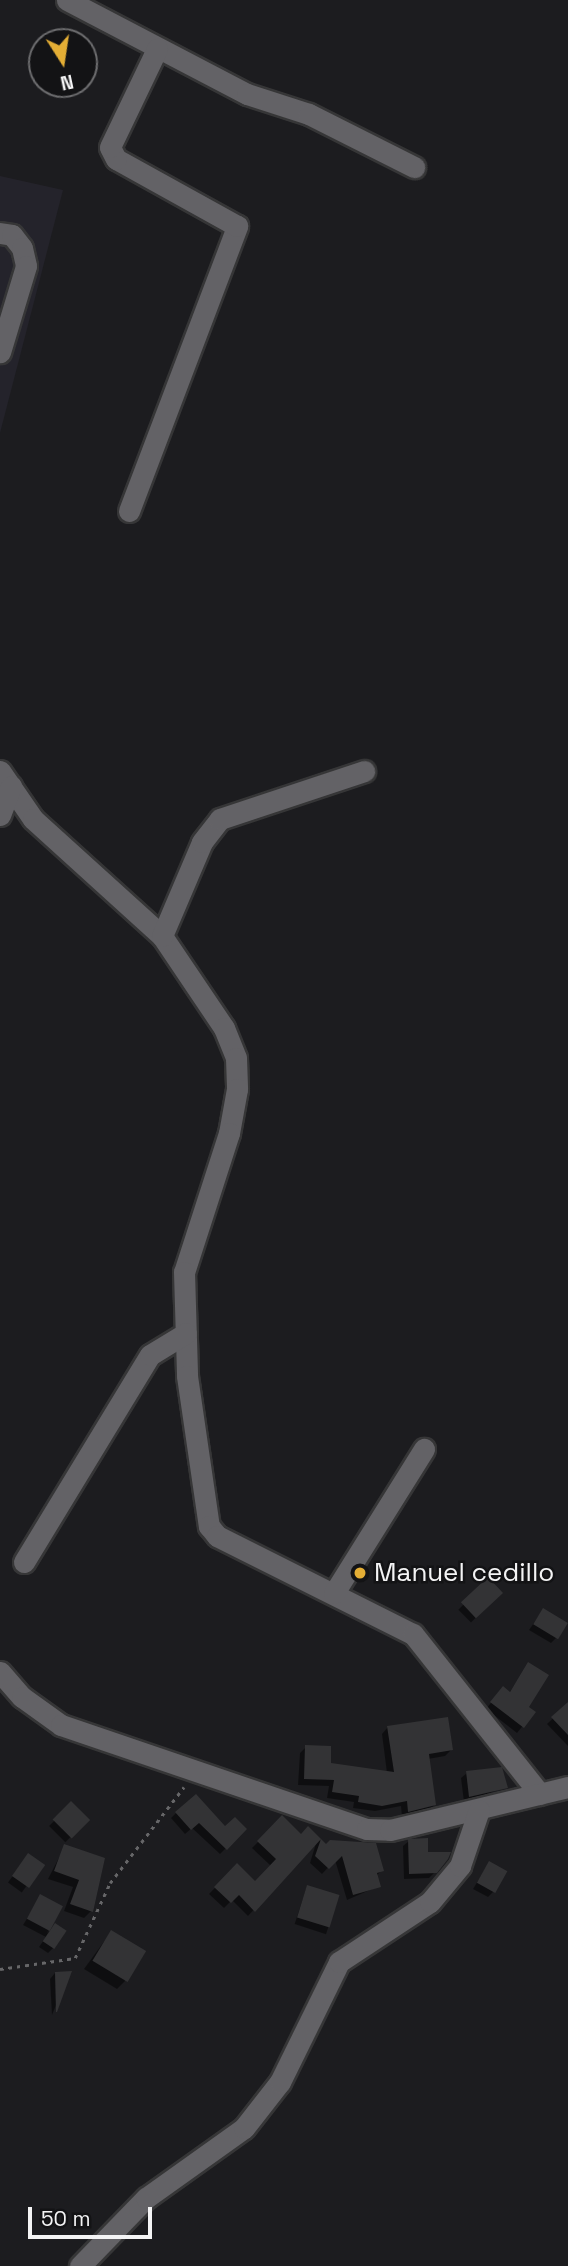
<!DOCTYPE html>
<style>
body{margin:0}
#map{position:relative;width:568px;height:2266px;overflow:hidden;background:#1c1c1f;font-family:"Space Grotesk",sans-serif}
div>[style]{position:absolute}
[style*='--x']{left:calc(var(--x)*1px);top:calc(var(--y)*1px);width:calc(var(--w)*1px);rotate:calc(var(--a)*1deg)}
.built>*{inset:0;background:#24232b}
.shadow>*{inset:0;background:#0007;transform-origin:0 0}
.building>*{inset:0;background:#333335;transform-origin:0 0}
.path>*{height:2.5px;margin-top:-1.25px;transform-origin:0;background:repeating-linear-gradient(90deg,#666668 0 3.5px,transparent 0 8.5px)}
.roads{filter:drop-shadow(2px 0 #363637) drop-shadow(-2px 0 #363637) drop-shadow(0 2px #363637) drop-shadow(0 -2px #363637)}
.minor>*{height:21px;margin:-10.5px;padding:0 10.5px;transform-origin:10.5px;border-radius:10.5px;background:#636266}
.dots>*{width:19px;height:19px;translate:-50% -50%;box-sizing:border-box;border:4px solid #131315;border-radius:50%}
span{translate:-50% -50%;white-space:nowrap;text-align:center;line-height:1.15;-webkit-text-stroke:5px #131315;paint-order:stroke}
.poi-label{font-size:26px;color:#f4f4f5}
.left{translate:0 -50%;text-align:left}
.north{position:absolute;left:28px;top:28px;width:70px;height:70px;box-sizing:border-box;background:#131315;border:2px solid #6d6d6f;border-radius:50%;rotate:168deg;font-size:19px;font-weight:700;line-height:28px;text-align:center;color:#f4f4f5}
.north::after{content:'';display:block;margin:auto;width:24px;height:32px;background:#e4ae35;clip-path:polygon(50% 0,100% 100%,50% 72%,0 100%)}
.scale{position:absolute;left:28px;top:2207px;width:124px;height:32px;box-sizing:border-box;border:4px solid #f4f4f5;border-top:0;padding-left:9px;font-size:21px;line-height:24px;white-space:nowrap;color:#f4f4f5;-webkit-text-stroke:5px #131315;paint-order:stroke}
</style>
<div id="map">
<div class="built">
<i style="clip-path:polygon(0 176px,63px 190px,0 433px)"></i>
</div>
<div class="shadow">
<i style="left:488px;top:1580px;width:18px;height:42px;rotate:45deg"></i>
<i style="clip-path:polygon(543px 1610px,556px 1638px,551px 1643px,529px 1630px)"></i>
<i style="clip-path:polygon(528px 1665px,527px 1707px,534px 1712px,517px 1733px,486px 1709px,498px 1694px,509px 1693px)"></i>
<i style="clip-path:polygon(566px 1706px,568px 1708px,568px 1746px,547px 1724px)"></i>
<i style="clip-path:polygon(388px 1727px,451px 1750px,445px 1756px,428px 1759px,434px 1805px,428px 1811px,402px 1817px,401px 1806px,375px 1811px,353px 1808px,354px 1802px,327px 1798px,329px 1786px,298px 1785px,300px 1753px,306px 1747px,329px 1764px,387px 1773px,382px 1734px)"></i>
<i style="clip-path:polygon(467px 1773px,506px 1787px,464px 1802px,461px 1778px)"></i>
<i style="left:71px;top:1804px;width:23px;height:31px;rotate:45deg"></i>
<i style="clip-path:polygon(176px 1813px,225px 1829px,245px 1829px,220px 1854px,192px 1828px,185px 1834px,171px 1818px)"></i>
<i style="clip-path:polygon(282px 1818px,301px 1836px,308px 1829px,326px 1846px,382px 1870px,376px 1876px,379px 1886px,347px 1900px,335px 1860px,322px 1874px,310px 1863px,317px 1840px,248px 1916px,232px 1900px,224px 1908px,209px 1894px,237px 1865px,255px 1883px,271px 1866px,252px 1848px)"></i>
<i style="clip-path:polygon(409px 1841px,426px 1854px,435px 1872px,429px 1878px,404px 1879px,403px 1846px)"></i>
<i style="clip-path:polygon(65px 1846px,103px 1859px,91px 1911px,84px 1918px,64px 1911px,73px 1887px,48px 1879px)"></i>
<i style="left:28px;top:1855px;width:17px;height:34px;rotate:36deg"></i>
<i style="clip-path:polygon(489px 1863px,493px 1892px,488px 1897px,473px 1889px)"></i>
<i style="left:307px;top:1886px;width:33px;height:40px;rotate:18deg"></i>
<i style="clip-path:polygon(41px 1896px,61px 1906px,47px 1933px,55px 1925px,53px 1948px,48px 1953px,39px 1947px,46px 1937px,23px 1925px)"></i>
<i style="clip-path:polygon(111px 1932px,125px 1981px,117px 1989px,84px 1969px)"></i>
<i style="clip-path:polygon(55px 1973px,69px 1973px,52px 2015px,50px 1979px)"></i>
</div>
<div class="building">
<i style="left:488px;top:1577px;width:22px;height:37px;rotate:47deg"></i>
<i style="left:543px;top:1608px;width:29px;height:19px;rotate:31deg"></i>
<i style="clip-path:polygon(528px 1662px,549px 1675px,529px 1707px,536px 1712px,524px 1728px,490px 1702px,503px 1686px,510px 1692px)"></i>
<i style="clip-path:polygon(568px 1702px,568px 1735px,551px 1717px)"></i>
<i style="clip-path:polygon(448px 1717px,453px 1750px,429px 1754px,436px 1805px,408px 1812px,407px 1801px,382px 1806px,358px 1802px,359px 1796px,332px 1792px,334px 1780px,304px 1779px,305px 1745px,331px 1746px,331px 1763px,394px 1772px,387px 1726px)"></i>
<i style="clip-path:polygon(502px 1767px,508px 1788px,469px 1797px,466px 1771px)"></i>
<i style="clip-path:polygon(196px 1794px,225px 1826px,235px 1817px,247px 1829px,227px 1850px,199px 1823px,191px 1830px,175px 1812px)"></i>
<i style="left:71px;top:1801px;width:27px;height:26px;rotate:45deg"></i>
<i style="clip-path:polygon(282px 1815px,301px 1834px,308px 1826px,326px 1844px,330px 1840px,376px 1843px,384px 1871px,377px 1873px,381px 1887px,353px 1895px,342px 1856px,329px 1869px,315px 1856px,321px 1839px,255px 1912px,239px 1895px,231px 1903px,214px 1887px,237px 1863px,255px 1881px,276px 1859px,257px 1841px)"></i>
<i style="clip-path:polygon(428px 1838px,428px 1852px,451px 1852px,448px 1859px,437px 1873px,409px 1874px,408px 1839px)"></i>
<i style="clip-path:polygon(64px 1844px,105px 1858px,93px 1912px,70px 1904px,79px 1880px,54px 1871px)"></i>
<i style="left:28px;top:1853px;width:21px;height:28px;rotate:35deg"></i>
<i style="left:489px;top:1861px;width:21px;height:25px;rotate:29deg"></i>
<i style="left:307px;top:1885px;width:34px;height:34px;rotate:17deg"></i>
<i style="left:40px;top:1894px;width:26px;height:28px;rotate:28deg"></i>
<i style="left:55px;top:1923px;width:14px;height:22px;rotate:34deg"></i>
<i style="left:111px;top:1930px;width:41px;height:36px;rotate:31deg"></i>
<i style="clip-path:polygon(72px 1971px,57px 2012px,56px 2012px,55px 1972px)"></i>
</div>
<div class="path">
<i style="--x:0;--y:1969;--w:76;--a:-8.3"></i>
<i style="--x:75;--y:1958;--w:83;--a:-65"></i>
<i style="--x:110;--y:1883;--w:121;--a:-52.4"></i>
</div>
<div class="roads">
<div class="minor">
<i style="--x:67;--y:0;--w:203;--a:27.6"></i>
<i style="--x:247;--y:94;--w:65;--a:17.9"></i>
<i style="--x:309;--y:114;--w:118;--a:26.8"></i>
<i style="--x:0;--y:233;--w:12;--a:9"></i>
<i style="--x:12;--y:235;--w:16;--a:52"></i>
<i style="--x:22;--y:248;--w:18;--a:77"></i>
<i style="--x:26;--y:266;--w:90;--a:106.8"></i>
<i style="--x:129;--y:511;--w:305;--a:-69.2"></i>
<i style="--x:237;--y:226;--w:138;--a:-151"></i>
<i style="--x:116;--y:159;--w:13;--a:-117"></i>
<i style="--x:110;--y:147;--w:109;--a:-64.4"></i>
<i style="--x:0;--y:771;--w:58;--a:55.5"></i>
<i style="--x:33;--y:819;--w:174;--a:42.2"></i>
<i style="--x:162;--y:936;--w:111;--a:56"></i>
<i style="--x:224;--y:1028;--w:32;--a:68"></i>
<i style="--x:236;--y:1058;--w:31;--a:88"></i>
<i style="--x:237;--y:1089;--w:45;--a:100.3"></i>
<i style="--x:229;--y:1133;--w:146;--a:107.9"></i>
<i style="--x:184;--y:1272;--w:104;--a:88.3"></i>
<i style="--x:187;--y:1376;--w:152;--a:81.7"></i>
<i style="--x:209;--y:1526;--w:13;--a:51"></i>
<i style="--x:217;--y:1536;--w:219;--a:26.6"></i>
<i style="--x:413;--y:1634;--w:204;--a:51.6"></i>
<i style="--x:0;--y:815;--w:31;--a:-69"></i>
<i style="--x:162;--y:936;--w:102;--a:-66.9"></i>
<i style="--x:202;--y:842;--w:29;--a:-52"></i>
<i style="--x:220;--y:819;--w:152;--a:-18.4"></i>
<i style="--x:24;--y:1562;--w:242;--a:-58.7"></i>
<i style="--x:150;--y:1355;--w:42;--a:-31.4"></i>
<i style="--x:334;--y:1593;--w:170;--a:-58"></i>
<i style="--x:0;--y:1672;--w:33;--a:49"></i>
<i style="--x:22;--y:1697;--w:48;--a:35.7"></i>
<i style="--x:61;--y:1725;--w:323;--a:18.8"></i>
<i style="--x:367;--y:1829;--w:23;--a:2"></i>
<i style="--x:390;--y:1830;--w:183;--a:-13.6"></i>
<i style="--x:80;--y:2266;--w:95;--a:-45.9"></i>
<i style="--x:146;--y:2198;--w:120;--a:-35.5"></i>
<i style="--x:244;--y:2128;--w:58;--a:-52"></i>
<i style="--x:280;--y:2082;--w:134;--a:-63.8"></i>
<i style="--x:339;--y:1962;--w:109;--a:-33.4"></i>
<i style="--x:430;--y:1902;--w:47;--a:-50.2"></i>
<i style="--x:460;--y:1866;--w:59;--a:-71.3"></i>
</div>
</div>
<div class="dots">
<i style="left:360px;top:1573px;background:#e4ae35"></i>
</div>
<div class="poi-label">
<span class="left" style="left:374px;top:1573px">Manuel cedillo</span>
</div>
<div class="north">N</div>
<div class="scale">50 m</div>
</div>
